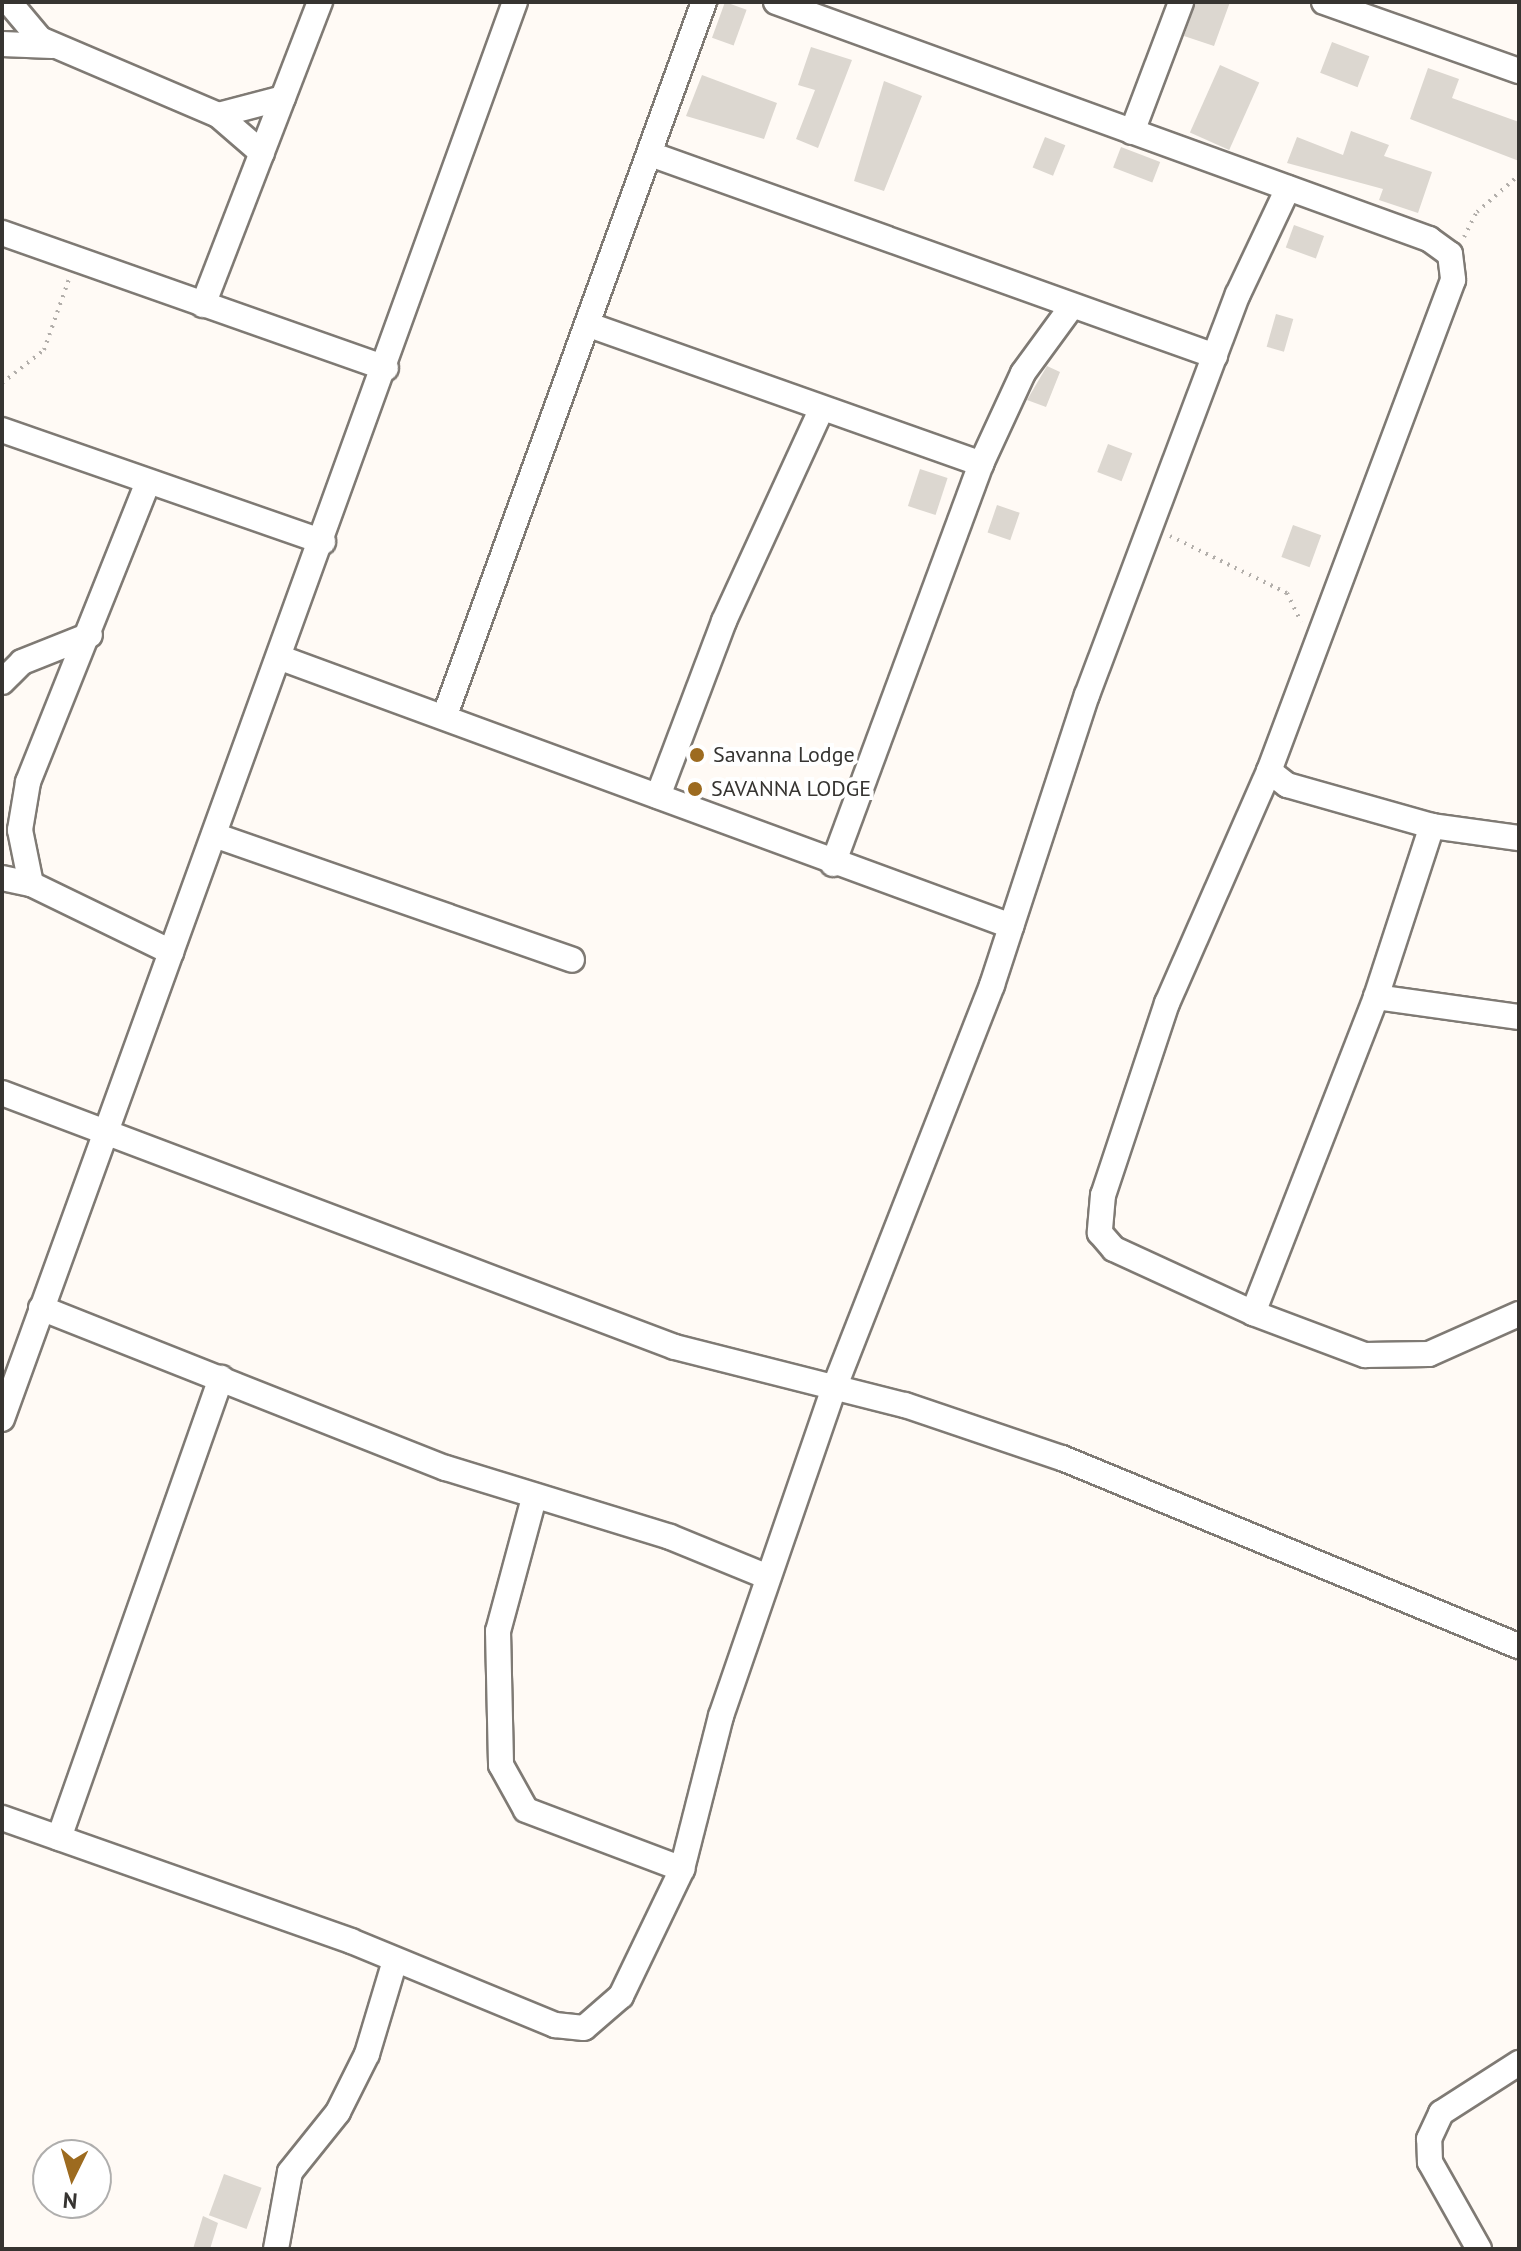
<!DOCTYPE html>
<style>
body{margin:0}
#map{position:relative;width:1521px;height:2251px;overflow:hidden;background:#fffaf5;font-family:"PT Sans",sans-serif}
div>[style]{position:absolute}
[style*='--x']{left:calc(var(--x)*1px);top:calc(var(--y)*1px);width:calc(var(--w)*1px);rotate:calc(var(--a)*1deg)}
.building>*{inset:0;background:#dcd7d0;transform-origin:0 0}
.path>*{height:4px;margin-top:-2px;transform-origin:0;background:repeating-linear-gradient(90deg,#b2aeaa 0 2px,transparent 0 8px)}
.roads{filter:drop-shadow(2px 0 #7f7a74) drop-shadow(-2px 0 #7f7a74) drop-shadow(0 2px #7f7a74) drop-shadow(0 -2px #7f7a74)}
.street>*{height:24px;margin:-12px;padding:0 12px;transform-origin:12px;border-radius:12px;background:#fff}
.dots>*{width:22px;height:22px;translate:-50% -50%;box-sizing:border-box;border:4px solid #fff;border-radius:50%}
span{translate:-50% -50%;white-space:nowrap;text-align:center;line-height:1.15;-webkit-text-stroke:8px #fff;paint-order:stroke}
.poi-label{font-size:22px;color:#363431}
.left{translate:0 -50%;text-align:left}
.frame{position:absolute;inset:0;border:4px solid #363431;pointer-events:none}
.north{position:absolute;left:32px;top:2139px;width:80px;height:80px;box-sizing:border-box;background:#fff;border:2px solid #afaead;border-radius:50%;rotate:185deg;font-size:22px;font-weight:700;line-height:32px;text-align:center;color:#363431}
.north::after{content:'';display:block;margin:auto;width:28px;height:36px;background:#9d6b20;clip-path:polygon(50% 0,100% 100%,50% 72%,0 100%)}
</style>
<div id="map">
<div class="building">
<i style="left:725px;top:2px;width:23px;height:38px;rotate:20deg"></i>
<i style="clip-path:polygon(1196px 2px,1230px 2px,1214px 46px,1184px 36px)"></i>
<i style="left:1332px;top:42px;width:40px;height:33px;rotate:21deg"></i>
<i style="clip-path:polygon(811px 47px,852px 60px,818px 148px,796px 139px,815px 90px,798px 85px)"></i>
<i style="left:1220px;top:65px;width:43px;height:74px;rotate:24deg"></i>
<i style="clip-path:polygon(1428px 68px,1459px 79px,1452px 98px,1519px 122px,1519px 161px,1410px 119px)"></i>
<i style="clip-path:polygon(702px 75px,777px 103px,764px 139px,686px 116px)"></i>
<i style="clip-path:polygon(884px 81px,922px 96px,884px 191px,854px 181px)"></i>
<i style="clip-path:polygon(1351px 131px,1389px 145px,1384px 156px,1432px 172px,1418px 213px,1379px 200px,1383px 189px,1287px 163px,1297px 137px,1343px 155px)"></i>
<i style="left:1045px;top:137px;width:22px;height:33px;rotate:22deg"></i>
<i style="left:1121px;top:147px;width:42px;height:22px;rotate:21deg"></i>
<i style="left:1294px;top:225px;width:32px;height:24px;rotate:20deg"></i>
<i style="left:1276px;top:314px;width:18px;height:34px;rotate:16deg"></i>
<i style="clip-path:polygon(1047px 366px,1060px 372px,1046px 407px,1027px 400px)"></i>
<i style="left:1108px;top:444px;width:26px;height:30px;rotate:21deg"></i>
<i style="left:920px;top:469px;width:29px;height:39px;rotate:18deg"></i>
<i style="left:997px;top:505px;width:24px;height:29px;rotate:19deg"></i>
<i style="left:1293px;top:525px;width:30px;height:34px;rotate:20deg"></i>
<i style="left:224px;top:2174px;width:40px;height:44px;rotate:20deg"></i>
<i style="clip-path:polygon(203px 2216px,218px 2223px,210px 2249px,193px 2249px)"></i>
</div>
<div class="path">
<i style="--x:1464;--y:237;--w:28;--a:-63"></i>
<i style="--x:1477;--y:212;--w:56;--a:-41.4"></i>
<i style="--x:2;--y:383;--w:53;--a:-38.2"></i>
<i style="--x:44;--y:350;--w:75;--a:-70.6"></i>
<i style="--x:1170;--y:536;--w:130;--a:26"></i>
<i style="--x:1287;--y:593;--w:32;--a:64"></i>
</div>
<div class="roads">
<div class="street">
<i style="--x:9;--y:2;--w:48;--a:50"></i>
<i style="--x:40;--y:39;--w:194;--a:23.1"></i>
<i style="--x:218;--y:115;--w:58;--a:40.8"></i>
<i style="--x:776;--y:2;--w:695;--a:19.95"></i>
<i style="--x:1429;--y:239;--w:26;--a:36"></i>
<i style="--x:1450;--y:254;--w:26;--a:83"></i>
<i style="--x:1453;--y:280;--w:524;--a:110.54"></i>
<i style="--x:1269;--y:771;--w:23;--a:38"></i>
<i style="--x:1287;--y:785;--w:151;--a:15.8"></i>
<i style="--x:1432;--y:826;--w:88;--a:7.9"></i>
<i style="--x:1324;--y:2;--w:207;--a:19.5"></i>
<i style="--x:2;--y:44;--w:50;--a:2.3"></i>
<i style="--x:218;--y:115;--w:67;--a:-14.7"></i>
<i style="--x:1132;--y:132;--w:139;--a:-69.3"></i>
<i style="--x:653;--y:155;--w:597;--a:19.68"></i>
<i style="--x:2;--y:233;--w:407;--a:19.4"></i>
<i style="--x:203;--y:305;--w:325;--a:-68.9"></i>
<i style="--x:592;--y:326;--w:413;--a:19.5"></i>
<i style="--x:2;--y:430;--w:340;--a:19.2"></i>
<i style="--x:281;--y:658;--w:778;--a:20.16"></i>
<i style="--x:2;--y:682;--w:28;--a:-45"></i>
<i style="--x:22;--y:662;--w:73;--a:-21.7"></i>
<i style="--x:445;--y:715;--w:759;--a:-70.04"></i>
<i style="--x:1269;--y:771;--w:253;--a:113.7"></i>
<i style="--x:1167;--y:1003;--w:202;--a:108.4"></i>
<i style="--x:1103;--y:1195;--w:38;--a:95"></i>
<i style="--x:1100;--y:1233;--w:21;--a:49"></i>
<i style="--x:1114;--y:1249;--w:153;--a:24.7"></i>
<i style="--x:1253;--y:1313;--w:120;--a:20.6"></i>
<i style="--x:1365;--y:1355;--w:64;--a:-0.9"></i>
<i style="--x:1429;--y:1354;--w:98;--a:-24"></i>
<i style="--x:658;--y:796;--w:187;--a:-69.3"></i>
<i style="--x:724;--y:621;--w:232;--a:-65.3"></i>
<i style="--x:214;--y:835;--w:379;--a:19.2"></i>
<i style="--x:833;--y:864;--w:427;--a:-69.7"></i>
<i style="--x:981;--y:464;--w:100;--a:-65.2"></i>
<i style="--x:1023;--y:373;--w:83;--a:-53.8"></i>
<i style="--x:2;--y:878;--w:30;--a:12"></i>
<i style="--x:31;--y:884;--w:156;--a:25.9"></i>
<i style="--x:31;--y:884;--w:55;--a:-101.5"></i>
<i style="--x:20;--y:830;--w:49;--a:-80.5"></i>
<i style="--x:28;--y:782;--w:323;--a:-68.2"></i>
<i style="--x:1376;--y:997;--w:144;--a:8"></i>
<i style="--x:2;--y:1093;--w:719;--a:20.68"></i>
<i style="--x:675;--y:1347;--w:237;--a:14.2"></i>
<i style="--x:905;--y:1405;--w:166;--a:18.7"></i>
<i style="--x:1062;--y:1458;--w:494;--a:22.4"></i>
<i style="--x:41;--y:1308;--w:435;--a:21.6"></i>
<i style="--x:446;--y:1468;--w:234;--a:17.1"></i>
<i style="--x:670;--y:1537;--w:106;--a:22.2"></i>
<i style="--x:1253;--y:1313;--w:339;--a:-68.7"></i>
<i style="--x:1376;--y:997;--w:180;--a:-71.9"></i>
<i style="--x:2;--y:1419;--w:1507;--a:-70.1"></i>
<i style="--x:534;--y:1498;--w:138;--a:105.1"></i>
<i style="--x:498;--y:1631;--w:134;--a:88.7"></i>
<i style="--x:501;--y:1765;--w:51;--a:60.9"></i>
<i style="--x:526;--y:1810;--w:167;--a:20.7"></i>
<i style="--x:2;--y:1818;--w:370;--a:19.4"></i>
<i style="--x:351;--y:1941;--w:221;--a:22.4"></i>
<i style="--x:555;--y:2025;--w:29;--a:6"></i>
<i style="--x:584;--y:2028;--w:49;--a:-40.9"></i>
<i style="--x:621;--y:1996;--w:141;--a:-64.3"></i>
<i style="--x:682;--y:1869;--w:158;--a:-75.7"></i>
<i style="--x:721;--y:1716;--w:344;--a:-71"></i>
<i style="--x:833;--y:1391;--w:436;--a:-68.6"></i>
<i style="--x:992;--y:985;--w:305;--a:-71.9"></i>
<i style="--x:1087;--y:695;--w:428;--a:-69.4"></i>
<i style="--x:1238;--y:294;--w:117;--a:-64.7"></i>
<i style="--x:59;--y:1838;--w:488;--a:-70.6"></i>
<i style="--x:276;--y:2249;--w:78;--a:-79.7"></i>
<i style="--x:290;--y:2172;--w:77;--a:-51.3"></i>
<i style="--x:338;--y:2112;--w:65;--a:-63.4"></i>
<i style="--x:367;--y:2054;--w:94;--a:-73.3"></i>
<i style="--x:1479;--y:2249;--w:100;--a:-119.4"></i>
<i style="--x:1430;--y:2162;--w:23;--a:-92"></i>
<i style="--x:1429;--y:2139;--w:29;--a:-65"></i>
<i style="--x:1441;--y:2113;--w:93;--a:-32.7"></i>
</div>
</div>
<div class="dots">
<i style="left:697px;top:755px;background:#9d6b20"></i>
<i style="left:695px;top:789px;background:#9d6b20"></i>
</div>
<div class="poi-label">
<span class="left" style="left:713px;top:755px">Savanna Lodge</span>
<span class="left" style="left:711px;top:789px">SAVANNA LODGE</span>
</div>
<div class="frame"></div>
<div class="north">N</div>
</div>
